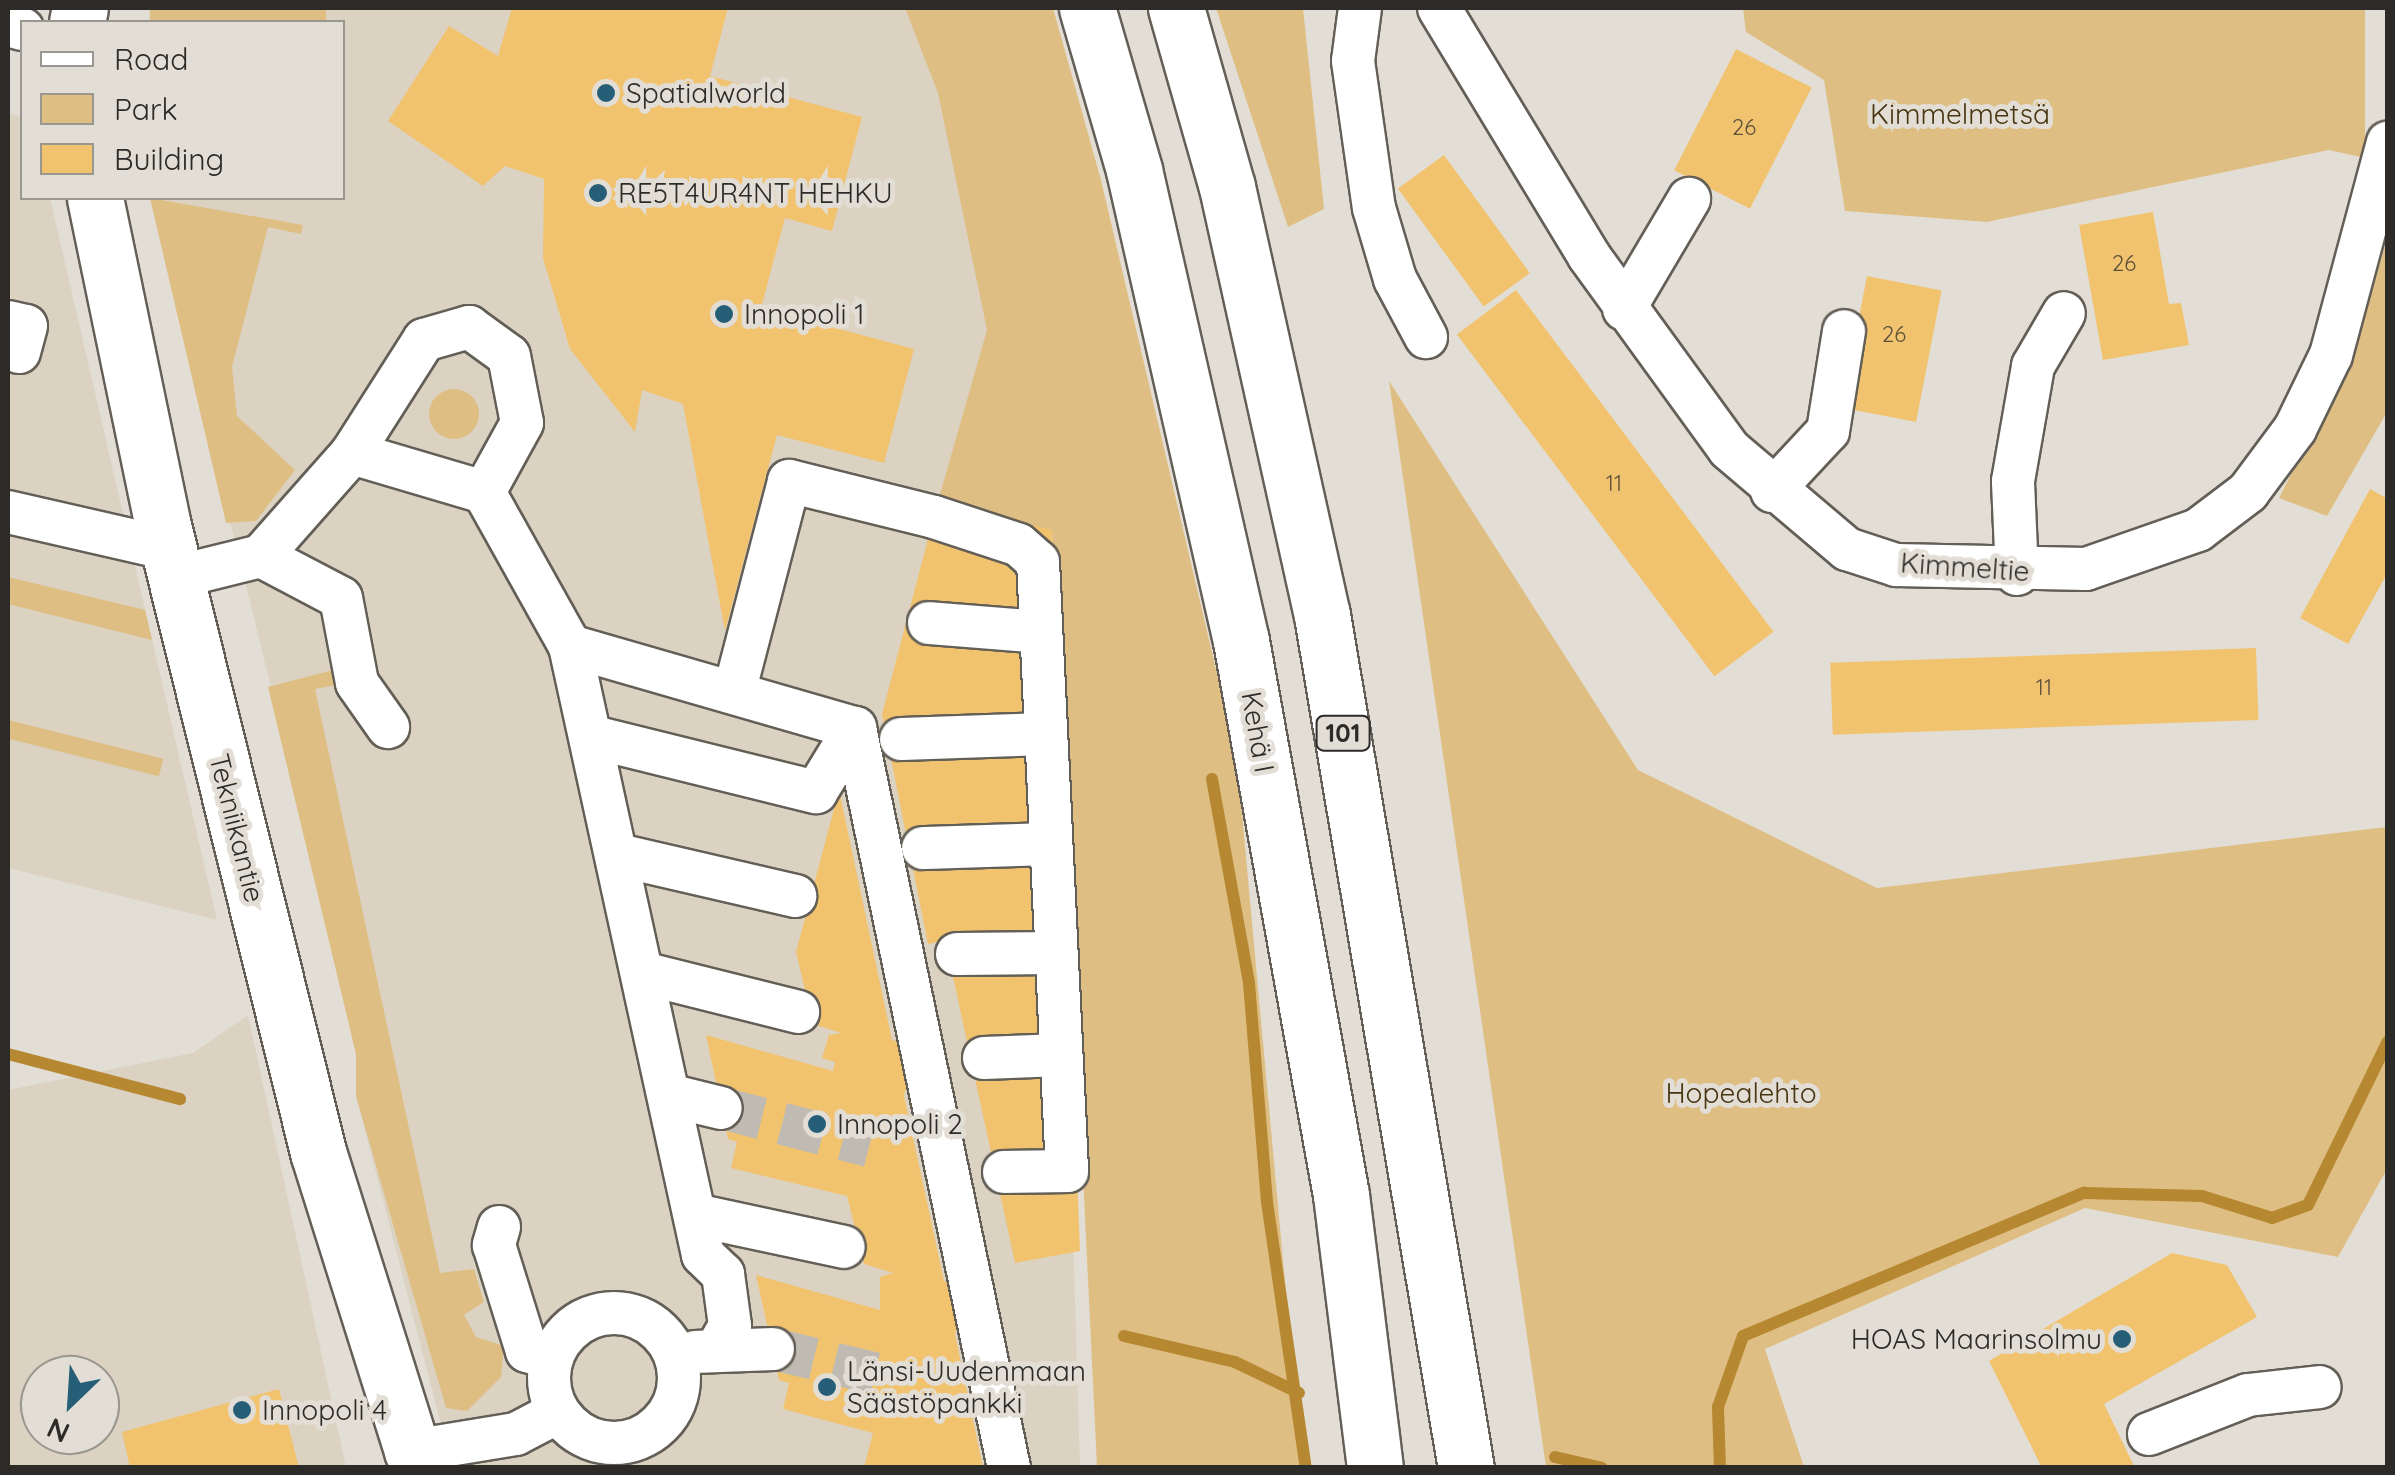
<!DOCTYPE html>
<meta charset="utf-8">
<style>
body{margin:0}
#map{position:relative;width:2395px;height:1475px;overflow:hidden;background:#e3ded5;font-family:Quicksand,sans-serif}
div>[style]{position:absolute}
[style*='--x']{left:calc(var(--x)*1px);top:calc(var(--y)*1px);width:calc(var(--w)*1px);rotate:calc(var(--a)*1deg)}
.built>*{inset:0;background:#dbd2c2}
.green>*{inset:0;background:#dfbe83;transform-origin:0 0}
.round{border-radius:50%}
.stream>*{height:12px;margin:-6px;padding:0 6px;transform-origin:6px;border-radius:6px;background:#b58831}
.building>*{inset:0;background:#f1c36f;transform-origin:0 0}
.minor-tunnel>*{height:42px;margin-top:-21px;transform-origin:0;background:repeating-linear-gradient(90deg,#bfbab2 0 42px,transparent 0 63px)}
.roads{filter:drop-shadow(2px 0 #635f57) drop-shadow(-2px 0 #635f57) drop-shadow(0 2px #635f57) drop-shadow(0 -2px #635f57)}
.minor>*{height:42px;margin:-21px;padding:0 21px;transform-origin:21px;border-radius:21px;background:#fff}
.minor>.ring{margin:-21px;padding:0;box-sizing:content-box;background:none;border:42px solid #fff;border-radius:50%}
.major>*{height:55px;margin:-27.5px;padding:0 27.5px;transform-origin:27.5px;border-radius:27.5px;background:#fff}
.highway>*{height:55px;margin:-27.5px;padding:0 27.5px;transform-origin:27.5px;border-radius:27.5px;background:#fff}
.dots>*{width:28px;height:28px;translate:-50% -50%;box-sizing:border-box;border:5px solid #e3ded5;border-radius:50%}
span{translate:-50% -50%;white-space:nowrap;text-align:center;line-height:1.15;-webkit-text-stroke:10px #e3ded5;paint-order:stroke}
.number-label{font-size:22px;color:#5e513a}
.number-label span{-webkit-text-stroke-width:0}
.shield-label span{padding:2px 8px;background:#e3ded5;border:2px solid;border-radius:8px;-webkit-text-stroke-width:0}
.shield-label{font-size:25px;color:#2d2b28;font-weight:700}
.poi-label{font-size:28px;color:#2d2b28}
.left{translate:0 -50%;text-align:left}
.right{translate:-100% -50%;text-align:right}
.park-label{font-size:28px;color:#483511}
.street-label{font-size:28px;color:#2d2b28}
.frame{position:absolute;inset:0;border:10px solid #2d2b28;pointer-events:none}
.legend{position:absolute;left:20px;top:20px;width:325px;height:180px;box-sizing:border-box;background:#e3ded5;border:2px solid #9a9690;margin:0;padding:12px 18px;list-style:none;font-size:30px;color:#2d2b28}
.legend li{display:flex;align-items:center;gap:20px;height:50px}
.legend b{width:50px;border:2px solid #9a9690}
.north{position:absolute;left:20px;top:1355px;width:100px;height:100px;box-sizing:border-box;background:#e3ded5;border:2px solid #9a9690;border-radius:50%;rotate:205deg;font-size:28px;font-weight:700;line-height:40px;text-align:center;color:#2d2b28}
.north::after{content:'';display:block;margin:auto;width:35px;height:45px;background:#265e78;clip-path:polygon(50% 0,100% 100%,50% 72%,0 100%)}
</style>
<div id="map">
<div class="built">
<i style="clip-path:polygon(150px 8px,970px 8px,1052px 530px,1080px 1467px,452px 1467px,356px 1096px,356px 1054px,301px 808px,150px 198px,342px 198px,342px 22px,149px 22px)"></i>
<i style="clip-path:polygon(8px 112px,22px 118px,22px 198px,50px 198px,217px 920px,8px 868px)"></i>
<i style="clip-path:polygon(evenodd,248px 1015px,346px 1467px,8px 1468px,8px 1090px,193px 1053px,248px 1015px,40px 1375px,100px 1375px,100px 1435px,40px 1435px,40px 1375px)"></i>
</div>
<div class="green">
<i style="left:150px;top:8px;width:176px;height:14px"></i>
<i style="clip-path:polygon(905px 8px,1053px 8px,1101px 180px,1237px 759px,1302px 1467px,1097px 1467px,1052px 531px,938px 501px,987px 330px,938px 93px)"></i>
<i style="clip-path:polygon(1216px 8px,1303px 8px,1324px 209px,1288px 227px)"></i>
<i style="clip-path:polygon(1743px 8px,2365px 8px,2365px 158px,2329px 150px,1987px 222px,1845px 211px,1824px 80px,1746px 32px)"></i>
<i style="clip-path:polygon(150px 198px,303px 225px,301px 234px,268px 227px,232px 367px,237px 416px,295px 470px,256px 521px,226px 523px)"></i>
<i style="clip-path:polygon(2387px 239px,2387px 412px,2327px 516px,2279px 498px,2354px 351px)"></i>
<i style="clip-path:polygon(1389px 381px,1638px 770px,1877px 888px,2387px 827px,2387px 1169px,2338px 1257px,2085px 1208px,1765px 1349px,1804px 1467px,1546px 1467px)"></i>
<i class="round" style="left:429px;top:389px;width:50px;height:50px"></i>
<i style="clip-path:polygon(8px 577px,145px 610px,152px 640px,8px 604px)"></i>
<i style="clip-path:polygon(341px 668px,346px 683px,315px 689px,440px 1273px,474px 1269px,484px 1302px,464px 1315px,476px 1337px,504px 1346px,501px 1377px,467px 1411px,446px 1408px,356px 1096px,356px 1054px,268px 687px)"></i>
<i style="left:8px;top:720px;width:160px;height:18px;rotate:14deg"></i>
</div>
<div class="stream">
<i style="--x:1212;--y:779;--w:207;--a:79.7"></i>
<i style="--x:1249;--y:983;--w:220;--a:85.3"></i>
<i style="--x:1267;--y:1202;--w:269;--a:81.7"></i>
<i style="--x:8;--y:1054;--w:178;--a:14.7"></i>
<i style="--x:1124;--y:1336;--w:114;--a:13.2"></i>
<i style="--x:1235;--y:1362;--w:71;--a:25.8"></i>
<i style="--x:1555;--y:1457;--w:48;--a:13.2"></i>
<i style="--x:1720;--y:1468;--w:61;--a:-91.9"></i>
<i style="--x:1718;--y:1407;--w:75;--a:-70.6"></i>
<i style="--x:1743;--y:1336;--w:370;--a:-22.8"></i>
<i style="--x:2084;--y:1193;--w:118;--a:1.5"></i>
<i style="--x:2202;--y:1196;--w:73;--a:17.4"></i>
<i style="--x:2272;--y:1218;--w:38;--a:-20"></i>
<i style="--x:2308;--y:1205;--w:182;--a:-64"></i>
</div>
<div class="building">
<i style="clip-path:polygon(512px 8px,728px 8px,710px 76px,862px 117px,832px 231px,785px 218px,761px 308px,914px 349px,884px 463px,777px 435px,725px 631px,683px 404px,642px 390px,635px 432px,570px 349px,543px 258px,544px 179px,505px 166px,483px 186px,388px 121px,449px 26px,498px 56px)"></i>
<i style="left:1736px;top:49px;width:85px;height:136px;rotate:27deg"></i>
<i style="left:1444px;top:155px;width:146px;height:57px;rotate:54deg"></i>
<i style="clip-path:polygon(2153px 212px,2169px 304px,2181px 303px,2189px 345px,2103px 360px,2079px 225px)"></i>
<i style="left:1867px;top:276px;width:76px;height:134px;rotate:11deg"></i>
<i style="left:1516px;top:290px;width:428px;height:74px;rotate:53deg"></i>
<i style="clip-path:polygon(2370px 489px,2388px 499px,2388px 572px,2348px 644px,2300px 618px)"></i>
<i style="clip-path:polygon(938px 501px,1052px 530px,1080px 1251px,1015px 1263px,945px 940px,928px 944px,882px 714px)"></i>
<i style="left:2256px;top:648px;width:72px;height:426px;rotate:88deg"></i>
<i style="clip-path:polygon(839px 790px,892px 1040px,916px 1047px,904px 1096px,944px 1281px,967px 1288px,955px 1334px,983px 1468px,864px 1468px,873px 1433px,783px 1409px,789px 1383px,779px 1380px,756px 1275px,880px 1310px,880px 1277px,893px 1273px,864px 1264px,847px 1196px,731px 1168px,737px 1142px,728px 1139px,706px 1035px,833px 1071px,835px 1062px,822px 1058px,829px 1035px,841px 1033px,813px 1024px,796px 952px)"></i>
<i style="clip-path:polygon(2172px 1253px,2227px 1265px,2257px 1317px,2104px 1404px,2135px 1468px,2042px 1468px,1989px 1361px)"></i>
<i style="clip-path:polygon(279px 1389px,299px 1468px,130px 1468px,122px 1432px)"></i>
</div>
<div class="minor-tunnel">
<i style="--x:721;--y:1108;--w:153;--a:14.4"></i>
<i style="--x:773;--y:1349;--w:116;--a:13.4"></i>
</div>
<div class="roads">
<div class="minor">
<i style="--x:1360;--y:8;--w:53;--a:97.5"></i>
<i style="--x:1353;--y:61;--w:148;--a:81.9"></i>
<i style="--x:1374;--y:208;--w:74;--a:73.5"></i>
<i style="--x:1395;--y:279;--w:66;--a:61.9"></i>
<i style="--x:1439;--y:8;--w:290;--a:58.8"></i>
<i style="--x:1589;--y:256;--w:238;--a:54"></i>
<i style="--x:1729;--y:449;--w:155;--a:40.3"></i>
<i style="--x:1847;--y:549;--w:52;--a:18.1"></i>
<i style="--x:1896;--y:565;--w:190;--a:1.2"></i>
<i style="--x:2086;--y:569;--w:119;--a:-19.2"></i>
<i style="--x:2198;--y:530;--w:63;--a:-37.2"></i>
<i style="--x:2248;--y:492;--w:79;--a:-53.3"></i>
<i style="--x:2295;--y:429;--w:82;--a:-64.1"></i>
<i style="--x:2331;--y:355;--w:220;--a:-75"></i>
<i style="--x:8;--y:25;--w:15;--a:16"></i>
<i style="--x:1624;--y:309;--w:128;--a:-59.4"></i>
<i style="--x:8;--y:322;--w:18;--a:13"></i>
<i style="--x:26;--y:326;--w:27;--a:105"></i>
<i style="--x:352;--y:453;--w:134;--a:-57.5"></i>
<i style="--x:424;--y:340;--w:47;--a:-16.1"></i>
<i style="--x:469;--y:327;--w:49;--a:35.9"></i>
<i style="--x:509;--y:356;--w:68;--a:79"></i>
<i style="--x:522;--y:423;--w:79;--a:118.8"></i>
<i style="--x:1772;--y:491;--w:82;--a:-47"></i>
<i style="--x:1828;--y:431;--w:101;--a:-80.9"></i>
<i style="--x:8;--y:512;--w:165;--a:12.9"></i>
<i style="--x:261;--y:556;--w:90;--a:27.7"></i>
<i style="--x:341;--y:598;--w:86;--a:79.3"></i>
<i style="--x:357;--y:683;--w:54;--a:54.8"></i>
<i style="--x:2017;--y:574;--w:93;--a:-92.5"></i>
<i style="--x:2013;--y:481;--w:117;--a:-80.1"></i>
<i style="--x:2033;--y:366;--w:61;--a:-59.7"></i>
<i style="--x:176;--y:577;--w:88;--a:-13.9"></i>
<i style="--x:261;--y:556;--w:137;--a:-48.5"></i>
<i style="--x:352;--y:453;--w:138;--a:16.5"></i>
<i style="--x:484;--y:492;--w:176;--a:60.8"></i>
<i style="--x:570;--y:646;--w:623;--a:77.68"></i>
<i style="--x:703;--y:1255;--w:28;--a:44"></i>
<i style="--x:723;--y:1274;--w:52;--a:82.3"></i>
<i style="--x:730;--y:1326;--w:28;--a:120"></i>
<i style="--x:929;--y:623;--w:112;--a:4.6"></i>
<i style="--x:570;--y:646;--w:297;--a:16.1"></i>
<i style="--x:855;--y:728;--w:756;--a:78.24"></i>
<i style="--x:735;--y:689;--w:215;--a:-75.4"></i>
<i style="--x:789;--y:481;--w:149;--a:13.9"></i>
<i style="--x:934;--y:517;--w:89;--a:18.2"></i>
<i style="--x:1019;--y:545;--w:25;--a:42"></i>
<i style="--x:1038;--y:562;--w:610;--a:87.27"></i>
<i style="--x:1067;--y:1171;--w:63;--a:179.1"></i>
<i style="--x:593;--y:737;--w:230;--a:13.9"></i>
<i style="--x:816;--y:792;--w:75;--a:-58.6"></i>
<i style="--x:901;--y:739;--w:145;--a:-2"></i>
<i style="--x:923;--y:848;--w:128;--a:-1.8"></i>
<i style="--x:618;--y:855;--w:182;--a:13"></i>
<i style="--x:957;--y:954;--w:99;--a:-0.6"></i>
<i style="--x:643;--y:973;--w:160;--a:14.1"></i>
<i style="--x:984;--y:1058;--w:77;--a:-2.2"></i>
<i style="--x:672;--y:1096;--w:50;--a:13.8"></i>
<i style="--x:695;--y:1215;--w:152;--a:12.1"></i>
<i style="--x:499;--y:1227;--w:19;--a:106"></i>
<i style="--x:494;--y:1245;--w:111;--a:72.7"></i>
<i style="--x:527;--y:1351;--w:26;--a:16"></i>
<i class="ring" style="left:549px;top:1313px;width:88px;height:88px"></i>
<i style="--x:695;--y:1352;--w:78;--a:-2.2"></i>
<i style="--x:2149;--y:1434;--w:106;--a:-21.5"></i>
<i style="--x:2248;--y:1395;--w:72;--a:-6.3"></i>
<i style="--x:412;--y:1451;--w:105;--a:-9.3"></i>
<i style="--x:516;--y:1434;--w:47;--a:-27.6"></i>
</div>
<div class="major">
<i style="--x:77;--y:22;--w:14;--a:-78"></i>
<i style="--x:95;--y:198;--w:331;--a:78.3"></i>
<i style="--x:162;--y:522;--w:649;--a:76.09"></i>
<i style="--x:318;--y:1152;--w:313;--a:72.5"></i>
<i style="--x:412;--y:1451;--w:22;--a:51"></i>
</div>
<div class="highway">
<i style="--x:1087;--y:8;--w:169;--a:73.8"></i>
<i style="--x:1134;--y:170;--w:483;--a:77.2"></i>
<i style="--x:1241;--y:641;--w:563;--a:79.77"></i>
<i style="--x:1341;--y:1195;--w:275;--a:82.9"></i>
<i style="--x:1176;--y:8;--w:186;--a:74.1"></i>
<i style="--x:1227;--y:187;--w:438;--a:77.5"></i>
<i style="--x:1322;--y:615;--w:865;--a:80.42"></i>
</div>
</div>
<div class="dots">
<i style="left:606px;top:93px;background:#265e78"></i>
<i style="left:598px;top:193px;background:#265e78"></i>
<i style="left:724px;top:314px;background:#265e78"></i>
<i style="left:817px;top:1124px;background:#265e78"></i>
<i style="left:2122px;top:1339px;background:#265e78"></i>
<i style="left:827px;top:1387px;background:#265e78"></i>
<i style="left:242px;top:1410px;background:#265e78"></i>
</div>
<div class="number-label">
<span style="left:1744px;top:128px">26</span>
<span style="left:2124px;top:264px">26</span>
<span style="left:1894px;top:335px">26</span>
<span style="left:1614px;top:484px">11</span>
<span style="left:2044px;top:688px">11</span>
</div>
<div class="shield-label">
<span style="left:1343px;top:733px">101</span>
</div>
<div class="poi-label">
<span class="left" style="left:626px;top:93px">Spatialworld</span>
<span class="left" style="left:618px;top:193px">RE5T4UR4NT HEHKU</span>
<span class="left" style="left:744px;top:314px">Innopoli 1</span>
<span class="left" style="left:837px;top:1124px">Innopoli 2</span>
<span class="right" style="left:2102px;top:1339px">HOAS Maarinsolmu</span>
<span class="left" style="left:847px;top:1387px">Länsi-Uudenmaan<br>Säästöpankki</span>
<span class="left" style="left:262px;top:1410px">Innopoli 4</span>
</div>
<div class="park-label">
<span style="left:1960px;top:114px">Kimmelmetsä</span>
<span style="left:1741px;top:1093px">Hopealehto</span>
</div>
<div class="street-label">
<span style="left:1965px;top:567px;rotate:4deg">Kimmeltie</span>
<span style="left:1258px;top:732px;rotate:80deg">Kehä I</span>
<span style="left:237px;top:828px;rotate:76deg">Tekniikantie</span>
</div>
<div class="frame"></div>
<ul class="legend">
<li><b style="height:12px;background:#fff"></b>Road</li>
<li><b style="height:28px;background:#dfbe83"></b>Park</li>
<li><b style="height:28px;background:#f1c36f"></b>Building</li>
</ul>
<div class="north">N</div>
</div>
